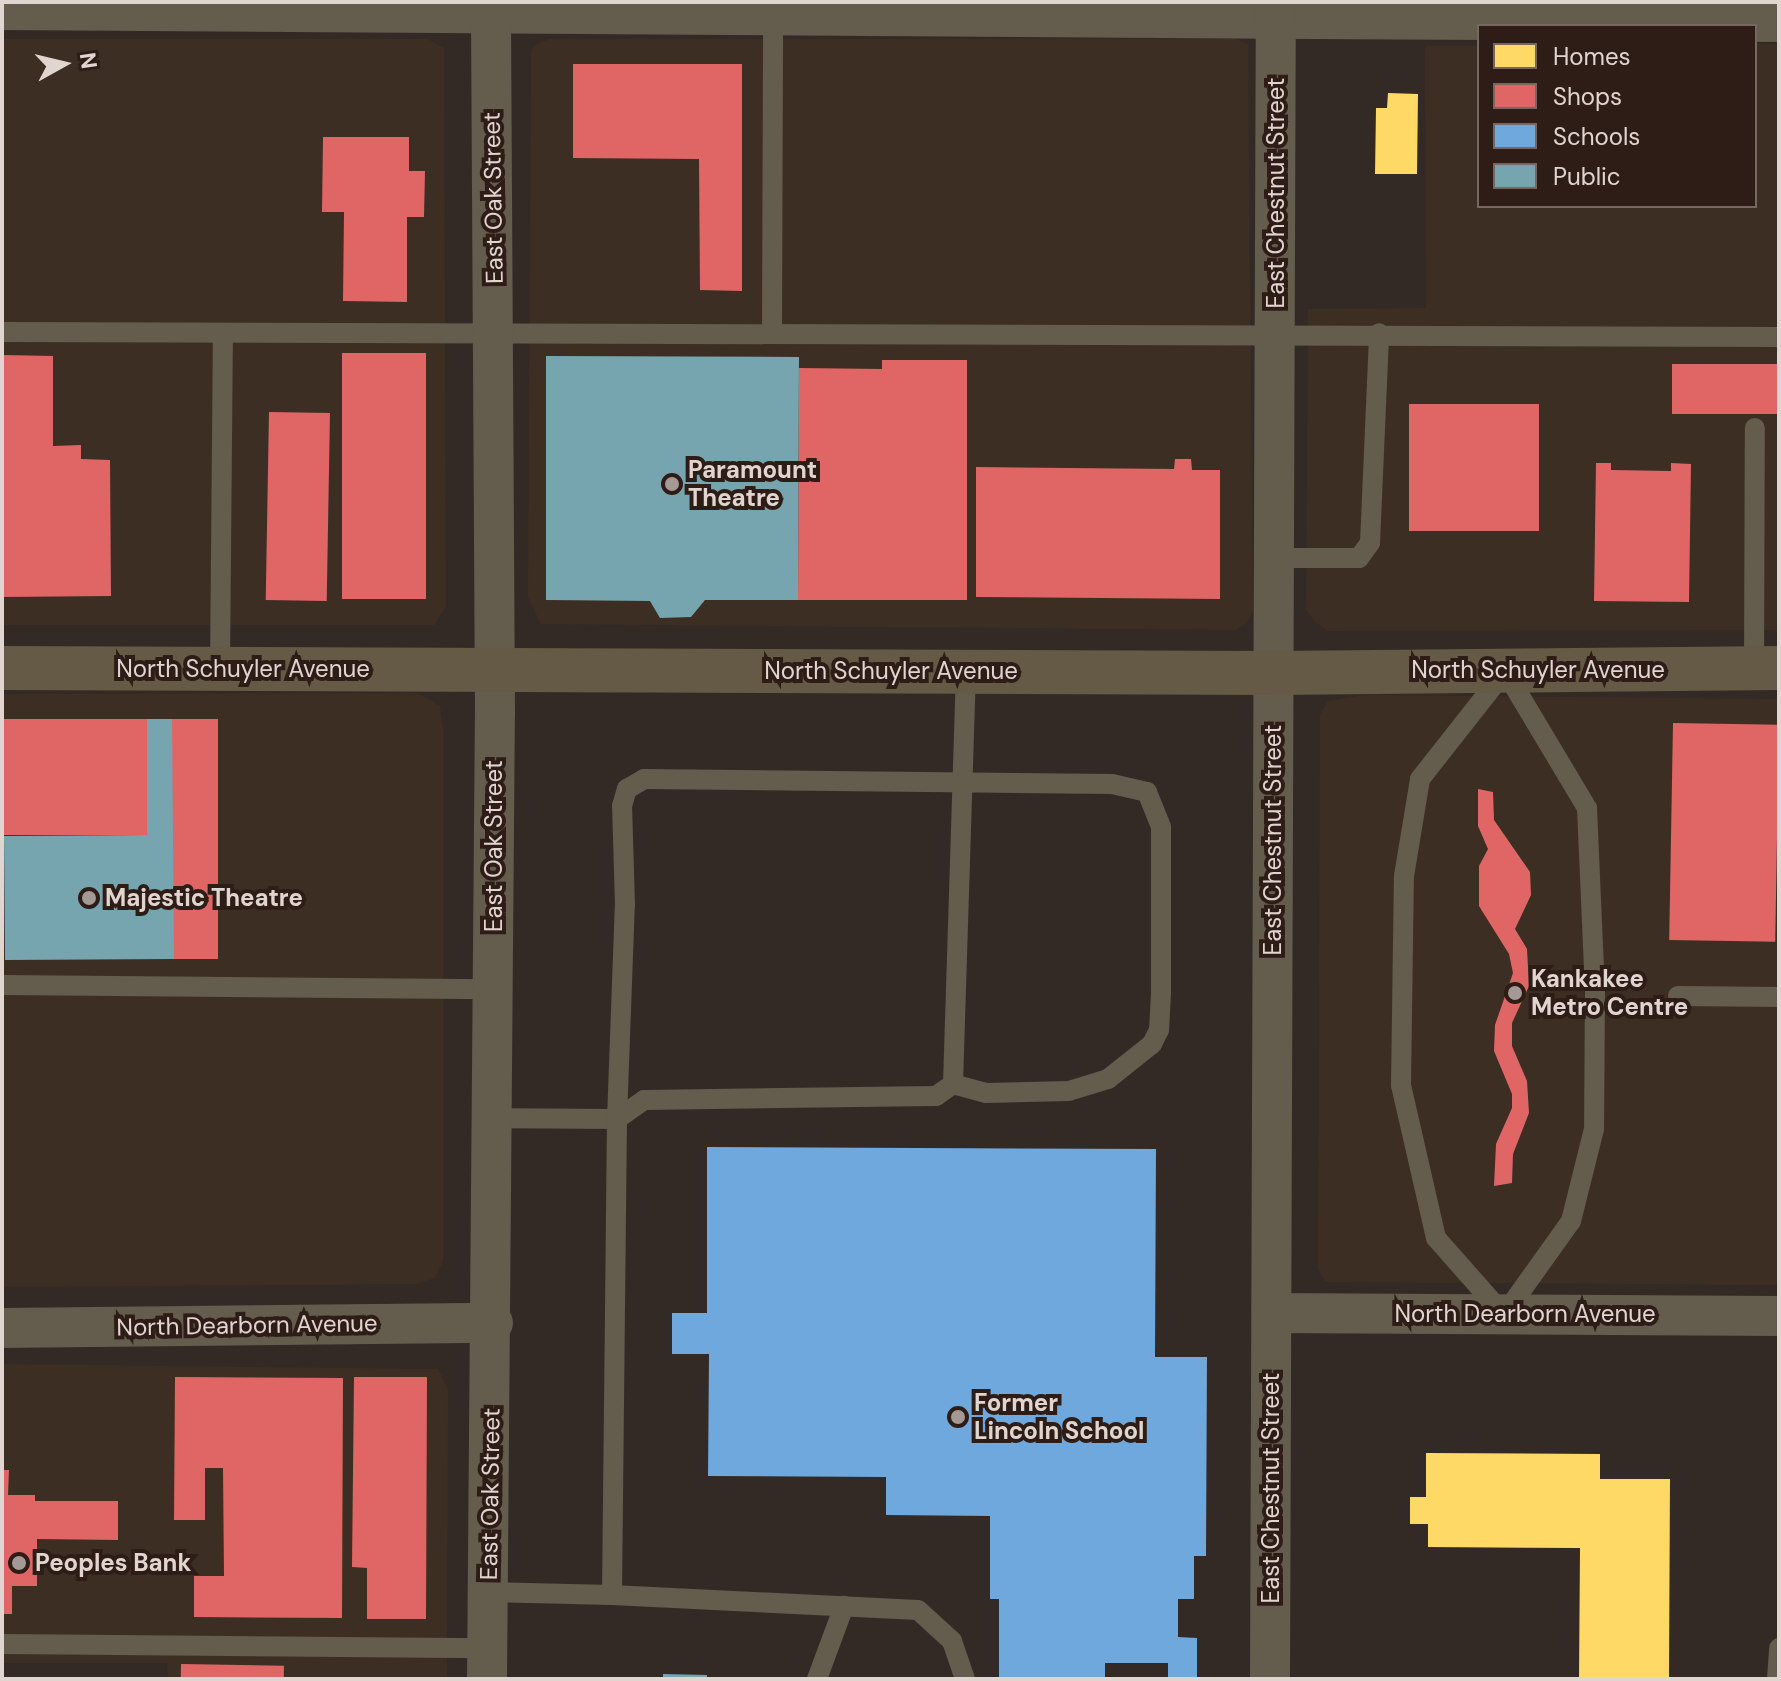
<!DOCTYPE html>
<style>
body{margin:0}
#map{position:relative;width:1781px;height:1681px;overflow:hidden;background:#332a26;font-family:"DM Sans",sans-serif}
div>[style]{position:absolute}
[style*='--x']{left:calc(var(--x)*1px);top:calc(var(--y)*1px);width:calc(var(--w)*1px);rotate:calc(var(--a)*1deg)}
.commercial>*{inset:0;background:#3d2e24}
.homes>*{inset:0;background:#ffd966}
.shops>*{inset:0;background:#e06666;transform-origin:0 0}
.schools>*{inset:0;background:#6fa8dc}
.public>*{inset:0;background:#76a5af}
.lane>*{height:20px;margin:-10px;padding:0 10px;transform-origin:10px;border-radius:10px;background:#645c4d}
.street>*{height:40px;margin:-20px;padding:0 20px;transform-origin:20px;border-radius:20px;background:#645c4d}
.secondary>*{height:44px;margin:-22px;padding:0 22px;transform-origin:22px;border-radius:22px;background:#655a45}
.dots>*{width:22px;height:22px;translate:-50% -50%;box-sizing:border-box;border:4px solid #2e1d16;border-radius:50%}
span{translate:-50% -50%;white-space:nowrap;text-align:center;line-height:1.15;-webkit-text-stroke:8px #2e1d16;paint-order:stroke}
.street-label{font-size:24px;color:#e1d5d0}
.poi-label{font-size:24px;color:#e1d5d0;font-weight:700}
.left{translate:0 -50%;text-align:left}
.frame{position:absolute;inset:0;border:4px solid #e1d5d0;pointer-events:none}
.legend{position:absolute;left:1477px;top:24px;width:280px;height:184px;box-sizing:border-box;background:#2e1d16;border:2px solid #766760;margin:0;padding:10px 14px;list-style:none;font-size:24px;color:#e1d5d0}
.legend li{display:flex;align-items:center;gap:16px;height:40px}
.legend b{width:40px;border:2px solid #766760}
.north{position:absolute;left:24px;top:24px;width:80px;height:80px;-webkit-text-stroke:6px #2e1d16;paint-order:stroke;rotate:82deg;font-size:22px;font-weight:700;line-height:32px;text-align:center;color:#e1d5d0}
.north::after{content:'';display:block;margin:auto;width:28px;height:36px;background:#e1d5d0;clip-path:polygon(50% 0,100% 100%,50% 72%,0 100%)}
</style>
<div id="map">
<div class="commercial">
<i style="clip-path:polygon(2px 39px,428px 39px,444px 48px,446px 606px,434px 625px,2px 625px)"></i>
<i style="clip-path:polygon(550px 39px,1236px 39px,1248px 45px,1253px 610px,1247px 623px,1236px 630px,541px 624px,528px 597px,531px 54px,533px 46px)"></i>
<i style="clip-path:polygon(1755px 44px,1779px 44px,1779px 630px,1328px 631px,1315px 622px,1306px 610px,1308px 309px,1426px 308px,1425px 46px,1479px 46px,1479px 206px,1755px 206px)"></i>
<i style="clip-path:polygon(417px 693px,440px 706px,443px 729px,443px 1261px,435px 1278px,415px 1284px,2px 1287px,2px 694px)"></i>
<i style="clip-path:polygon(1363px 695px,1779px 699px,1779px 1285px,1325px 1282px,1318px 1269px,1320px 715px,1328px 701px)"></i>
<i style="clip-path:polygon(2px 1364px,438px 1369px,448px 1389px,447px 1679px,168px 1679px,167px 1663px,2px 1663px)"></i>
</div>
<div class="homes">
<i style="clip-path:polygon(1388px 93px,1418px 94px,1417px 174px,1375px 174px,1376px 108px,1387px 108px)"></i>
<i style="clip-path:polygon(1426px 1453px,1600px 1454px,1600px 1479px,1670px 1479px,1669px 1679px,1579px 1679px,1580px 1548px,1428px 1547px,1428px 1524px,1410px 1524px,1410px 1497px,1426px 1497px)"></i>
</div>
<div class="shops">
<i style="clip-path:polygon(573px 64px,742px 64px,742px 291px,700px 290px,699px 159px,573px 158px)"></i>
<i style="clip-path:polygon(323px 137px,409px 137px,409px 171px,425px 171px,424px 217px,407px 217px,407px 302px,343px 301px,344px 212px,322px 212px)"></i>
<i style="left:342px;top:353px;width:84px;height:246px"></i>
<i style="clip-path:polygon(2px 355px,53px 356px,53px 446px,81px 445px,81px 459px,110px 460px,111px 596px,2px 597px)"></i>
<i style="clip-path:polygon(882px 360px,967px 360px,967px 600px,798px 600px,799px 368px,882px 369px)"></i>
<i style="left:1672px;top:364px;width:107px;height:50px"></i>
<i style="left:1409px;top:404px;width:130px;height:127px"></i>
<i style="left:269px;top:412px;width:61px;height:188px;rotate:1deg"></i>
<i style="clip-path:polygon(1175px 459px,1191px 459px,1192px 470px,1220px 470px,1220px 599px,976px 597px,976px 467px,1174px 469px)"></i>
<i style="clip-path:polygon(1596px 463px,1611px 463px,1611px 470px,1671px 471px,1671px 463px,1691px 464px,1689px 602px,1594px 601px)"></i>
<i style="left:147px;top:719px;width:116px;height:145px;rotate:90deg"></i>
<i style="left:172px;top:719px;width:46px;height:240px"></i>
<i style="left:1673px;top:723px;width:106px;height:217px;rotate:1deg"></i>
<i style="clip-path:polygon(1478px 789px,1493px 792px,1494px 820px,1530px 872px,1531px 895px,1515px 929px,1527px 949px,1529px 986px,1512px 1023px,1512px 1046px,1527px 1081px,1529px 1113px,1513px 1154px,1512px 1183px,1494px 1186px,1496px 1144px,1512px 1108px,1512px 1094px,1494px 1051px,1495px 1025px,1513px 973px,1509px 954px,1479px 906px,1479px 866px,1488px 849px,1478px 826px)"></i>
<i style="clip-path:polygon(175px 1377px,343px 1378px,342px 1618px,194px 1617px,194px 1576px,224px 1576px,223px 1468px,205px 1468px,205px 1520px,174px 1520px)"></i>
<i style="clip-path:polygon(354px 1377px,427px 1377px,426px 1619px,367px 1619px,367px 1568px,352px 1567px)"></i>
<i style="clip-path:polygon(2px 1470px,9px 1470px,8px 1495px,35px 1495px,35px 1501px,118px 1501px,118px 1540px,37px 1539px,37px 1586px,12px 1586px,12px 1614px,2px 1614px)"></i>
<i style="left:181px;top:1664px;width:103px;height:15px;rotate:1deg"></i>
</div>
<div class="schools">
<i style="clip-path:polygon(707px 1147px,1156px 1149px,1155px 1357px,1207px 1357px,1206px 1556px,1194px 1556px,1194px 1599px,1178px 1599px,1178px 1637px,1197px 1638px,1197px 1679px,1168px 1679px,1168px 1663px,1105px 1663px,1105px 1679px,999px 1679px,999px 1599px,990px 1599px,990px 1516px,886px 1515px,886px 1477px,708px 1476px,709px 1354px,672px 1354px,672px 1313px,707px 1313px)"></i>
</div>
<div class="public">
<i style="clip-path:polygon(546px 356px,799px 357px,798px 600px,705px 600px,691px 617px,660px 618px,650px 601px,546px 600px)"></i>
<i style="clip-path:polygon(147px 719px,172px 719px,174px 959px,5px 960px,4px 836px,147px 835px)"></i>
<i style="clip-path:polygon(663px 1674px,707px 1675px,707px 1679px,663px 1679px)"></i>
</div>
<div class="lane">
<i style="--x:2;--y:332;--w:1777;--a:0.16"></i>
<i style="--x:772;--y:334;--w:319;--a:-89.8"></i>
<i style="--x:1274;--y:558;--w:85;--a:0"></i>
<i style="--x:1359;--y:558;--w:19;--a:-54"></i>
<i style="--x:1370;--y:543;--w:210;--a:-87.5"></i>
<i style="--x:1754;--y:668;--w:240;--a:-89.8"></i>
<i style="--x:220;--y:669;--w:336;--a:-89.5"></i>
<i style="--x:1505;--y:671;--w:160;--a:59.1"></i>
<i style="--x:1587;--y:808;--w:184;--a:87.5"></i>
<i style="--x:1595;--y:992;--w:137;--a:90.4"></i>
<i style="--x:1594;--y:1129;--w:95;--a:104"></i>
<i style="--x:1571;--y:1221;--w:115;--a:125.5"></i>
<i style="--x:1504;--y:1315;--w:103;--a:-131.4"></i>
<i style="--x:1436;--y:1238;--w:157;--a:-102.9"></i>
<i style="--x:1401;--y:1085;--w:209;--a:-89.2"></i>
<i style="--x:1404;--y:876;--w:98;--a:-80.6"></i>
<i style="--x:1420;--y:779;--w:137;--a:-51.8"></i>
<i style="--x:2;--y:985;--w:492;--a:0.5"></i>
<i style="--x:1678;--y:996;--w:101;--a:0.6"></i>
<i style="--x:493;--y:1118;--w:124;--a:0.5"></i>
<i style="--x:617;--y:1119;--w:214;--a:-87.9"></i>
<i style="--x:625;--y:905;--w:99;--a:-91.7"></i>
<i style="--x:622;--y:806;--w:18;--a:-74"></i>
<i style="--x:627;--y:789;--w:20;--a:-30"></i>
<i style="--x:644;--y:779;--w:468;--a:0.6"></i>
<i style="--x:1112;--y:784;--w:36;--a:13"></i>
<i style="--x:1147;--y:792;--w:38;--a:68"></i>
<i style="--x:1161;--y:827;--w:166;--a:90"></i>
<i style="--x:1161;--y:993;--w:37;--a:93"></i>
<i style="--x:1159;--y:1030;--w:16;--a:117"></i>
<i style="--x:1152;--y:1044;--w:56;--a:141.5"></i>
<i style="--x:1108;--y:1079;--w:41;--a:162.9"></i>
<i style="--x:1069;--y:1091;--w:83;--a:178.6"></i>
<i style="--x:986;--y:1093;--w:34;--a:-165"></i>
<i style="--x:489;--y:1592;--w:123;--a:1.4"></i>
<i style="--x:2;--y:1644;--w:486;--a:0.5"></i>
<i style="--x:817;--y:1679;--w:78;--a:-69.7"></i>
<i style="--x:965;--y:1679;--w:40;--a:-108.9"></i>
<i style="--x:952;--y:1641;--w:46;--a:-137.6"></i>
<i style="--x:918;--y:1610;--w:306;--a:-177.2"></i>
<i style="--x:612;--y:1595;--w:476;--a:-89.4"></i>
<i style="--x:617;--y:1119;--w:33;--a:-35"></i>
<i style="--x:644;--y:1100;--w:292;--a:-0.8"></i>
<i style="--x:936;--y:1096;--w:21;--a:-35"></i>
<i style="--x:953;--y:1084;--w:413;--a:-88.2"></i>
<i style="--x:1777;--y:1679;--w:31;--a:-86"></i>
</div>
<div class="street">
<i style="--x:2;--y:10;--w:1777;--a:0.39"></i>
<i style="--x:1272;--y:1313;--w:507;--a:0.34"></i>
<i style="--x:2;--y:1328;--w:491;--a:-0.6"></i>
<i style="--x:487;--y:1679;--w:966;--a:-89.53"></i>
<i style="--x:495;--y:713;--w:700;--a:-90.33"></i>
<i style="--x:1270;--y:1679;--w:1677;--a:-89.8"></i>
</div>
<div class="secondary">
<i style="--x:2;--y:668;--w:1272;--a:0.23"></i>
<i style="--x:1274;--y:673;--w:505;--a:-0.57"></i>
</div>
<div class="dots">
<i style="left:672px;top:484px;background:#a49994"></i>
<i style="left:89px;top:898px;background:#a49994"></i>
<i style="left:1515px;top:993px;background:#a49994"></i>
<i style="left:958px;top:1417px;background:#a49994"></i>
<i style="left:19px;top:1563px;background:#a49994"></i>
</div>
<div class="street-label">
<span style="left:1276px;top:193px;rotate:-90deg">East Chestnut Street</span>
<span style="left:493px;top:198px;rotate:-91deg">East Oak Street</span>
<span style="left:243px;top:669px">North Schuyler Avenue</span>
<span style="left:1538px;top:670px">North Schuyler Avenue</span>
<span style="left:891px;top:671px">North Schuyler Avenue</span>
<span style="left:1273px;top:840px;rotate:-90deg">East Chestnut Street</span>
<span style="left:494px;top:846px;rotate:-90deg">East Oak Street</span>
<span style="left:1525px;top:1314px">North Dearborn Avenue</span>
<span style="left:247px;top:1325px;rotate:-1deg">North Dearborn Avenue</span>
<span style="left:1271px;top:1488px;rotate:-90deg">East Chestnut Street</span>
<span style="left:490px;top:1494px;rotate:-89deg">East Oak Street</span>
</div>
<div class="poi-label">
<span class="left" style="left:688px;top:484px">Paramount<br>Theatre</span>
<span class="left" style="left:105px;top:898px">Majestic Theatre</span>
<span class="left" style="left:1531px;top:993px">Kankakee<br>Metro Centre</span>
<span class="left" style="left:974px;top:1417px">Former<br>Lincoln School</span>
<span class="left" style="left:35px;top:1563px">Peoples Bank</span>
</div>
<div class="frame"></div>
<ul class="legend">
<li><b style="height:22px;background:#ffd966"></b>Homes</li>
<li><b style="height:22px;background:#e06666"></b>Shops</li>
<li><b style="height:22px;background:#6fa8dc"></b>Schools</li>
<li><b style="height:22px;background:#76a5af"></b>Public</li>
</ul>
<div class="north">N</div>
</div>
